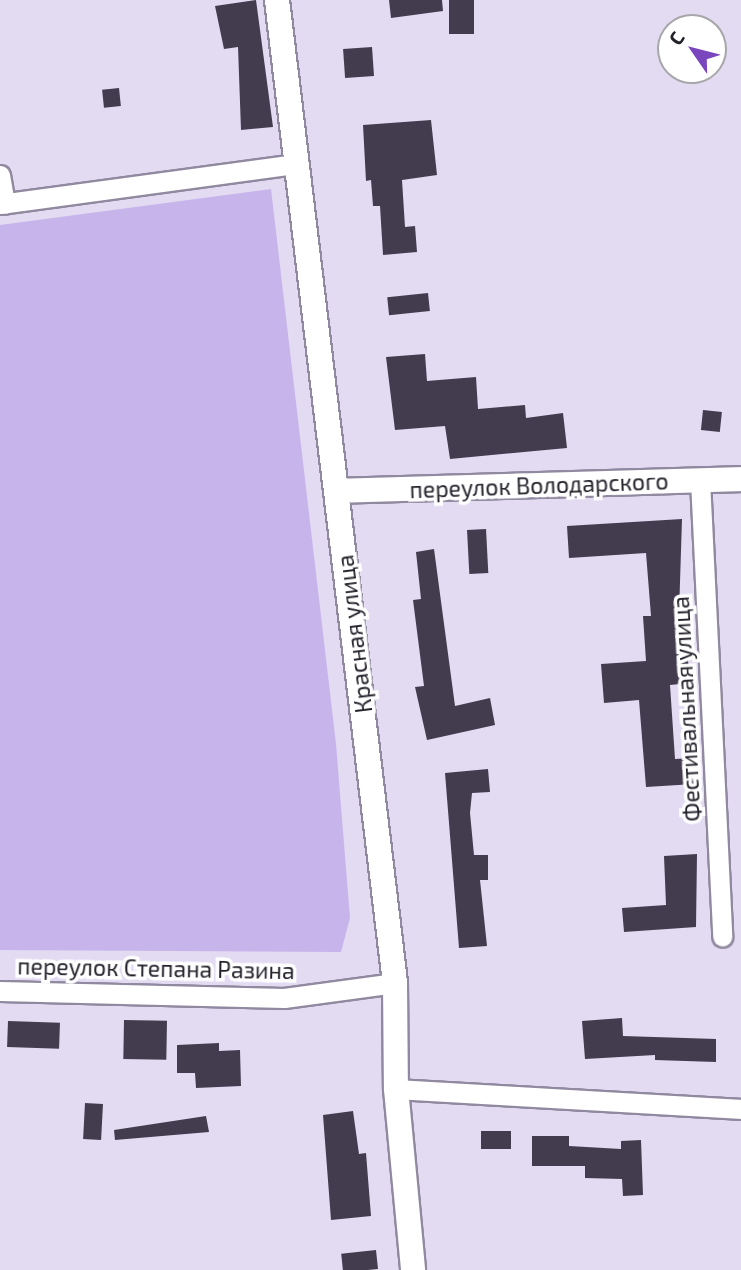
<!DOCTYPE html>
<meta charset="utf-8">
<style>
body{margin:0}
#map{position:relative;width:741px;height:1270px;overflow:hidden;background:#e2dbf2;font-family:"Exo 2",sans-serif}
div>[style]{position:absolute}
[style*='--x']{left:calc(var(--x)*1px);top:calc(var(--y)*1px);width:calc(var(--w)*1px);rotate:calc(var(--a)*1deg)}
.green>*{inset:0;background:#c7b4eb}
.building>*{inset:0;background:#433c4f;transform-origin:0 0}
.roads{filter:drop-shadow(2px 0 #90899f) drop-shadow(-2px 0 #90899f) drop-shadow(0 2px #90899f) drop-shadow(0 -2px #90899f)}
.minor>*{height:19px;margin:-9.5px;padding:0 9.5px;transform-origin:9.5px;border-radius:9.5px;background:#fff}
.tertiary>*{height:24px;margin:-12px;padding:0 12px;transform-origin:12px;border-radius:12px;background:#fff}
span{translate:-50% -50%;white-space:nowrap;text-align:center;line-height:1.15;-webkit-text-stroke:7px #fff;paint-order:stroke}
.street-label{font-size:23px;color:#24212a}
.north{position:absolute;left:657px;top:14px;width:70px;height:70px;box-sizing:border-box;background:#fff;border:2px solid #a7a6aa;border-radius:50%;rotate:305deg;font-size:19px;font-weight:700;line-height:28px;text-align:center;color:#24212a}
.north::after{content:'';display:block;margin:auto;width:24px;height:32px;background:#7a46bd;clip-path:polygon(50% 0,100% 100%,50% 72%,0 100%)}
</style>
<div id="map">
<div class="green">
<i style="clip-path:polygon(271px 189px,336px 744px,350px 918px,341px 952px,0 950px,0 225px)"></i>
</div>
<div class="building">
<i style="clip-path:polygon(256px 0,273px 127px,241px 130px,238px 47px,224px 49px,215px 6px)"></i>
<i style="clip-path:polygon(389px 0,442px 0,443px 11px,391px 18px)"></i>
<i style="left:449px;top:0;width:25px;height:34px"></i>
<i style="left:372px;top:47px;width:29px;height:29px;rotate:86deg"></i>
<i style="left:119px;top:88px;width:18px;height:17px;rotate:84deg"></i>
<i style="clip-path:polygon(431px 120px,437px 175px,402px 180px,405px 227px,415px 226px,417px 252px,383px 255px,380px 206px,373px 206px,371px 180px,366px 181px,363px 125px)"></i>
<i style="left:428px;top:293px;width:18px;height:41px;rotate:84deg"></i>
<i style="clip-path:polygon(425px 354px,427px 381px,476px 377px,478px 409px,525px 405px,526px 418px,563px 413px,567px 448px,450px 459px,445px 426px,395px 430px,386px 357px)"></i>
<i style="left:703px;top:410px;width:19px;height:20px;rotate:6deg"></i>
<i style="clip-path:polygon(682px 519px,679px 614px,684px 614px,690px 683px,670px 685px,675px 759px,693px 758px,694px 784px,646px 787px,639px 700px,604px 703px,601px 664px,646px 661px,643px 616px,651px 616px,646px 553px,569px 558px,567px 526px)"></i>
<i style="left:486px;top:529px;width:44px;height:19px;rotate:87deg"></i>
<i style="clip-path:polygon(434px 549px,455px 706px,490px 698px,495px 725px,427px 740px,415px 687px,424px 686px,413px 600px,421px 599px,416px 552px)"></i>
<i style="clip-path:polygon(488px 769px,490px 792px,472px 793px,470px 813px,474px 855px,488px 855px,488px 880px,480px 880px,487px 946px,459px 948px,445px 773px)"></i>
<i style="clip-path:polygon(697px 854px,696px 927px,624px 932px,622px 908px,666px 905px,664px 856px)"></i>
<i style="clip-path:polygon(622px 1018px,623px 1036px,716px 1039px,716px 1062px,655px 1060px,655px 1055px,585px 1059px,582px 1021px)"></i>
<i style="left:124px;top:1020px;width:43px;height:39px;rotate:1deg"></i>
<i style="left:8px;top:1021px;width:52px;height:26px;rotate:2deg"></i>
<i style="clip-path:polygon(219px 1043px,219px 1051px,240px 1050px,241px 1086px,196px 1088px,195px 1073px,177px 1073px,177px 1045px)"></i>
<i style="left:85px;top:1103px;width:18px;height:36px;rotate:3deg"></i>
<i style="clip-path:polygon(353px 1111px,359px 1154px,366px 1153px,371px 1216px,331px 1220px,323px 1115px)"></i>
<i style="clip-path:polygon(206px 1116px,209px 1132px,115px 1140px,114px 1130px)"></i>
<i style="left:511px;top:1131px;width:18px;height:30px;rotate:90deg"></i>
<i style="clip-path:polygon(532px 1136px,569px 1136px,569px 1146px,621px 1149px,621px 1141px,641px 1140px,643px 1195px,623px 1196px,622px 1179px,585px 1178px,585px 1166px,532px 1166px)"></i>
<i style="left:376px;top:1250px;width:19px;height:35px;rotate:84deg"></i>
</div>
<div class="roads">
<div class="minor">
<i style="--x:0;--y:175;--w:29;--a:80"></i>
<i style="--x:0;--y:204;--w:297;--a:-7.7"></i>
<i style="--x:700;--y:480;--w:457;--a:87.2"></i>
<i style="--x:0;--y:991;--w:284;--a:1.4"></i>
<i style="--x:284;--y:998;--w:112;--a:-7.7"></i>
<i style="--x:396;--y:1089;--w:346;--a:3.3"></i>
</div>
<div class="tertiary">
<i style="--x:277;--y:0;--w:990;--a:83.15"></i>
<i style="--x:395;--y:983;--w:106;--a:89.5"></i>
<i style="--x:396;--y:1089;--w:182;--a:84.6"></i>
<i style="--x:337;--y:491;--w:404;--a:-1.7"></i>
</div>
</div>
<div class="street-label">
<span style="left:539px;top:485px;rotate:-2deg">переулок Володарского</span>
<span style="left:354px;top:634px;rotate:-97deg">Красная улица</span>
<span style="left:686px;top:709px;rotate:-93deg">Фестивальная улица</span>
<span style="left:156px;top:968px;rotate:1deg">переулок Степана Разина</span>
</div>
<div class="north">С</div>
</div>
